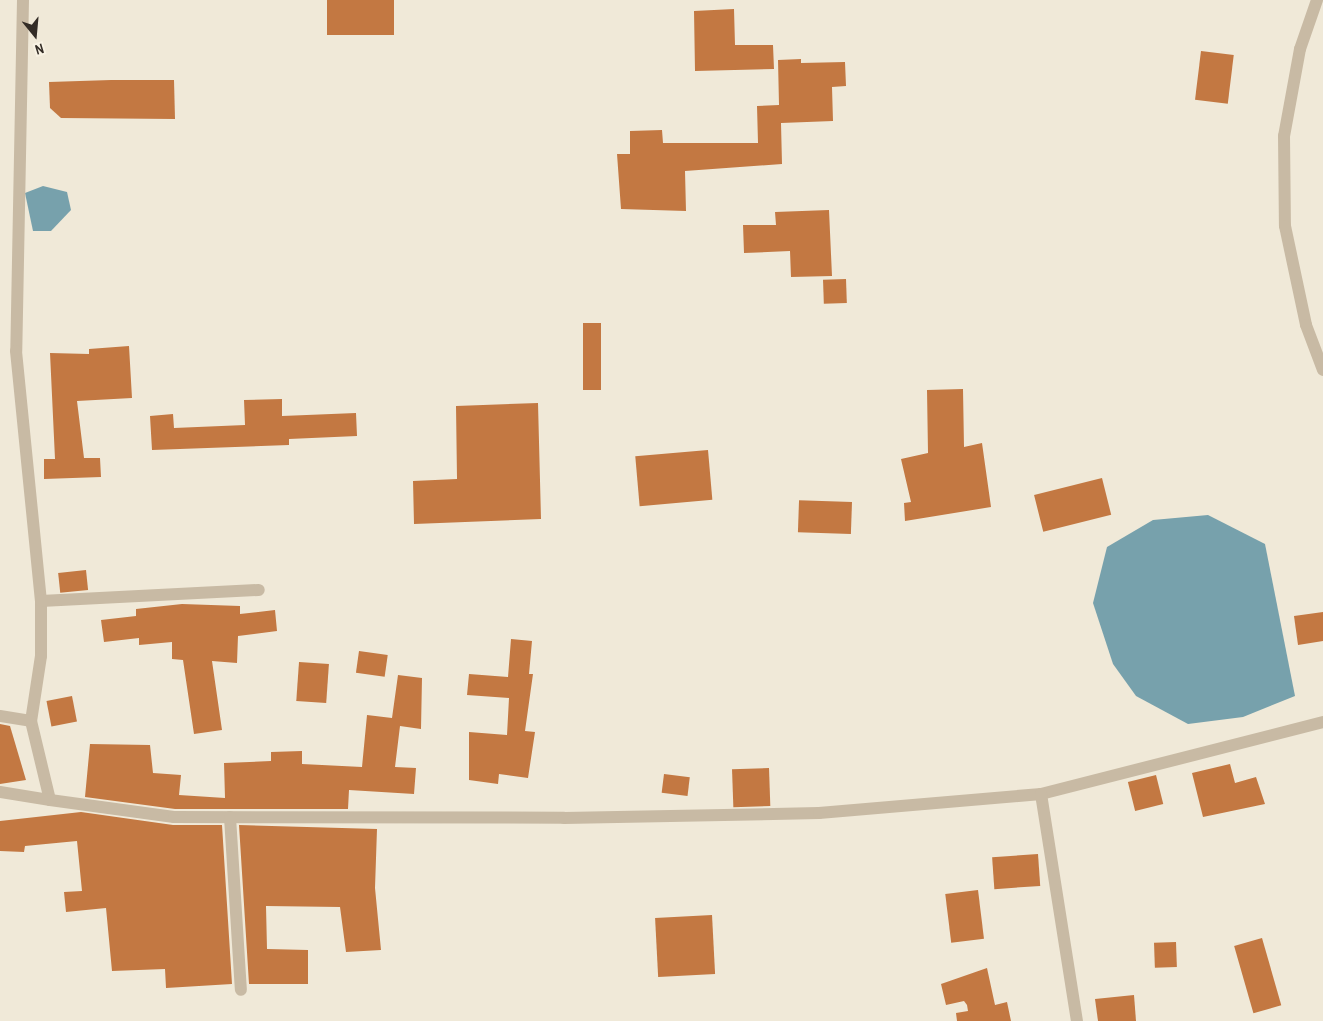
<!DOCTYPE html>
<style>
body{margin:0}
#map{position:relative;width:1323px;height:1021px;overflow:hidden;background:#f0e9d8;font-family:"Archivo Narrow",sans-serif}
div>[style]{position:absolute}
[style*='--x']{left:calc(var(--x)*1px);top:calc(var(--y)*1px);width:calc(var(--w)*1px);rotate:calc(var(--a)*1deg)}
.water>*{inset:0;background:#77a1ac}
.building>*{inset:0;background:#c37842;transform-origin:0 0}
.minor>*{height:12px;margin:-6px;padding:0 6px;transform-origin:6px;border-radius:6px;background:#c8baa4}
span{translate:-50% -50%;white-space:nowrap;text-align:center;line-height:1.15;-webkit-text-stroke:4.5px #f8f2e3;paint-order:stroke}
.north{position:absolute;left:10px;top:10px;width:50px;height:50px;-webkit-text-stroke:4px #f8f2e3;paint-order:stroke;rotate:163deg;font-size:14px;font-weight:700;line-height:20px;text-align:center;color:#332c26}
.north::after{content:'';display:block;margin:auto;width:18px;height:22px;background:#332c26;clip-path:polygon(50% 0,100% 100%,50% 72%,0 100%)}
</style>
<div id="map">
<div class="water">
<i style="clip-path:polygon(43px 186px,67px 192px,71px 210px,51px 231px,33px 231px,25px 193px)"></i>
<i style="clip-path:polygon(1208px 515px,1265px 544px,1295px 696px,1243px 717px,1188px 724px,1136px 696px,1113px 664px,1093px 603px,1107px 547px,1153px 520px)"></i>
</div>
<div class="building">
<i style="left:327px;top:0;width:67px;height:35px"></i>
<i style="clip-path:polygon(734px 9px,735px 45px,773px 45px,774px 69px,695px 71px,694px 11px)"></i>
<i style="left:1201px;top:51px;width:33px;height:49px;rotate:7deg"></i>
<i style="clip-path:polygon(801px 59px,801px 63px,845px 62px,846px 86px,832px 87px,833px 121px,781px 123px,782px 164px,685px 171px,686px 211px,621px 209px,617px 154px,630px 154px,630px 131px,662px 130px,663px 143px,758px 143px,757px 106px,779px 105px,778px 60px)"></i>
<i style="clip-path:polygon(111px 80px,174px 80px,175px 119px,61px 118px,50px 108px,49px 82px)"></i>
<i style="clip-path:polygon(829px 210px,832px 276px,791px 277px,790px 251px,744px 253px,743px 225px,776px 225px,775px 212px)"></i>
<i style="left:846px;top:279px;width:24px;height:23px;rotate:88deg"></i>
<i style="left:583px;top:323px;width:18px;height:67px"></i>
<i style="clip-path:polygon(129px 346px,132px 398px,77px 401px,84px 458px,100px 458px,101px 477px,44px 479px,44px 459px,55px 459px,50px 353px,89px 354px,89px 349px)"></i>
<i style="clip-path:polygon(963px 389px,964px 447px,982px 443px,991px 507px,905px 521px,904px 503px,911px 502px,901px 459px,928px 453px,927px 390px)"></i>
<i style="clip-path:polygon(282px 399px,282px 416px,356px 413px,357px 436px,289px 439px,289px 445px,152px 450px,150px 416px,173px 414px,174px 428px,245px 425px,244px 400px)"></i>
<i style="clip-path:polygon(538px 403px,541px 519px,414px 524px,413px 481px,457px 479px,456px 406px)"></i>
<i style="left:708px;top:450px;width:50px;height:73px;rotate:85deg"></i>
<i style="left:1102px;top:478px;width:38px;height:70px;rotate:76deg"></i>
<i style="left:852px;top:502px;width:32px;height:53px;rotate:92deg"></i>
<i style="left:86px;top:570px;width:20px;height:28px;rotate:84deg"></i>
<i style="clip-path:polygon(182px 604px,240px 606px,240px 614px,275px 610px,277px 631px,238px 636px,237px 663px,212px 661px,222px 730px,194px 734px,183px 660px,172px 659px,172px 642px,139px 645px,139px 638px,104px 642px,101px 620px,136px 616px,136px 609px)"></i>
<i style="clip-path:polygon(1323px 612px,1323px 641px,1298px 645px,1294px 616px)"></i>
<i style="clip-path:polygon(511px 639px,532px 641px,529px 674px,533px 674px,525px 731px,535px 732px,528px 778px,499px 774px,498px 784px,469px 780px,469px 732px,507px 735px,509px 698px,467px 695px,469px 674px,508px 677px)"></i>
<i style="left:359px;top:651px;width:29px;height:22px;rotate:8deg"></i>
<i style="left:299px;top:662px;width:30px;height:39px;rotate:4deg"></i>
<i style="clip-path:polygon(398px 675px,422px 678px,421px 729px,400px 726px,395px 767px,416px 768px,414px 794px,349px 790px,348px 809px,175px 809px,85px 797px,90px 744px,150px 745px,153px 773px,181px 775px,179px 795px,225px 798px,224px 763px,271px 761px,271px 752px,302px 751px,302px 764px,362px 767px,367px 715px,392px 718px)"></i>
<i style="left:72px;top:696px;width:26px;height:26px;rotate:79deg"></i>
<i style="clip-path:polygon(0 724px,10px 726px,26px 780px,0 784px)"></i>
<i style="clip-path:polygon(1230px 764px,1235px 783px,1256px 777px,1265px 804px,1203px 817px,1192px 773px)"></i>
<i style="left:769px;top:768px;width:38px;height:37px;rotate:88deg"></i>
<i style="left:664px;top:774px;width:26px;height:19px;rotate:7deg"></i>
<i style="left:1156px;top:775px;width:30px;height:29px;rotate:76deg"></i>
<i style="clip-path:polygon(81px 812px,173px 825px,222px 825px,232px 984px,166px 988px,165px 969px,112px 971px,106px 908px,66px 912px,64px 892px,82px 891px,77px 841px,25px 846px,24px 852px,0 851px,0 821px)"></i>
<i style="clip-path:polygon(239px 825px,377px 829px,375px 888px,381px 950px,346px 952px,340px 907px,266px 906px,267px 949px,308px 950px,308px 984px,249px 984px)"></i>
<i style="left:1038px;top:854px;width:32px;height:46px;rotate:86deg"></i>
<i style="left:978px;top:890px;width:49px;height:33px;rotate:83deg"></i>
<i style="left:712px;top:915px;width:59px;height:57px;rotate:87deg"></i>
<i style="left:1262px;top:938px;width:70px;height:29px;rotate:74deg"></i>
<i style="left:1176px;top:942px;width:25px;height:22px;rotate:88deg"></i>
<i style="clip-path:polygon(987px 968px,995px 1005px,1007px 1002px,1011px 1021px,957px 1021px,956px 1013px,968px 1011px,967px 1005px,964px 1001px,946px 1005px,941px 984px)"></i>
<i style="clip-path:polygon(1134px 995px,1136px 1021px,1098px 1021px,1095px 999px)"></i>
</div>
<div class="minor">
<i style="--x:23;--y:0;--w:351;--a:91.1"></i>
<i style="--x:16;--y:351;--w:251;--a:84.3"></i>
<i style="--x:41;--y:601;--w:55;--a:90"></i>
<i style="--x:41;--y:656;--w:66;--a:98.7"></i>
<i style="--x:31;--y:721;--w:81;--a:76.5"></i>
<i style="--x:50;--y:800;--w:125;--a:7.8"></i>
<i style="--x:174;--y:817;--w:390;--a:0.1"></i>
<i style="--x:564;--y:818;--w:255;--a:-1.1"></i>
<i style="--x:819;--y:813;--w:223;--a:-4.9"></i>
<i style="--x:1041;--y:794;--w:291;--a:-14.3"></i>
<i style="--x:1317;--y:0;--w:52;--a:109.1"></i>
<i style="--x:1300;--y:49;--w:88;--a:100.4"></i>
<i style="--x:1284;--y:136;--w:90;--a:89.4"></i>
<i style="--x:1285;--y:226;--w:101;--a:78"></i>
<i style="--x:1306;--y:325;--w:48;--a:69.3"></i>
<i style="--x:41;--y:601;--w:218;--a:-2.9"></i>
<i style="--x:0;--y:716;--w:31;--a:9"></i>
<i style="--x:0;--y:792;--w:51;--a:9.1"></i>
<i style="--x:1041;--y:794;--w:230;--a:81"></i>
<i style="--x:230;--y:817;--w:173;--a:86.4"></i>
</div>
<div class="north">N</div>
</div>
